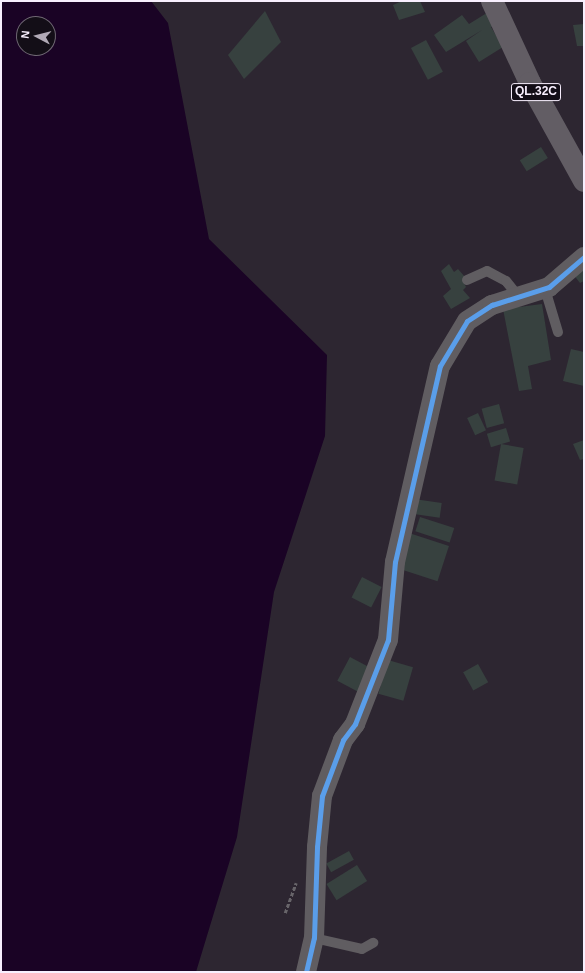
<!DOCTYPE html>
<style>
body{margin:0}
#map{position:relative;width:585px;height:973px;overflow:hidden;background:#2d2631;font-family:Arial,sans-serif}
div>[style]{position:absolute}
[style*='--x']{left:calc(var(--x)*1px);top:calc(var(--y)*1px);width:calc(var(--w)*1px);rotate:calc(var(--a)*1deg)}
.water>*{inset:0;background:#1a0325}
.building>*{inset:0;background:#37413f;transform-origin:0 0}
.path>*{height:2.5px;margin-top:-1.25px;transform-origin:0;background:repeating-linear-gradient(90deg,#68656a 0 4px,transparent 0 6px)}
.service>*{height:10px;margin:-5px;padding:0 5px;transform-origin:5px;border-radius:5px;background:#605d61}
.minor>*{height:20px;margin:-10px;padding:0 10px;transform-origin:10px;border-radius:10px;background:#605d61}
.primary>*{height:22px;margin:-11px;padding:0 11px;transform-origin:11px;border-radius:11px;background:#625d64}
.cycleway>*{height:5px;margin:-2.5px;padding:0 2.5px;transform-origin:2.5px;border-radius:2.5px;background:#5a9eea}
span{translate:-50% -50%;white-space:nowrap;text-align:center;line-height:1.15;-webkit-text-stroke:3px #130e17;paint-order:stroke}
.shield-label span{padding:1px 3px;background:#130e17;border:1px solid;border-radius:3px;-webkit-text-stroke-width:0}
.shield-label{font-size:12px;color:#f8effe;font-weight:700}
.frame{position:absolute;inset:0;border:2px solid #f8effe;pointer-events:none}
.north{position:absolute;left:16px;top:16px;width:40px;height:40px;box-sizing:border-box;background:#130e17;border:1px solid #6f6873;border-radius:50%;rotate:277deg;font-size:11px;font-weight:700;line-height:16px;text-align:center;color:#f8effe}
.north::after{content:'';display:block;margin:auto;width:14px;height:18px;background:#b1a9b6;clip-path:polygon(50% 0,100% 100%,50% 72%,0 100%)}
</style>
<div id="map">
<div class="water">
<i style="clip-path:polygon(evenodd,1px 1px,151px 1px,168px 23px,209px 239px,327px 355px,325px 436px,274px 592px,237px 837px,196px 972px,1px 972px,1px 1px,24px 24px,48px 24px,48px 48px,24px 48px,24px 24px)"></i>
</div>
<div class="building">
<i style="clip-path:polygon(402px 1px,420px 1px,425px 12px,399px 20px,393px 5px)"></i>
<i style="clip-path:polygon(265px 11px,281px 42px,244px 79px,228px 55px)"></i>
<i style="clip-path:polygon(490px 11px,498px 25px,491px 27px,503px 47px,479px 62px,466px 41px,482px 30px,446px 52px,434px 35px,462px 15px,469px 24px)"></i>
<i style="clip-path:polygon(584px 24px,584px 46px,577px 46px,573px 25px)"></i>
<i style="left:426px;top:40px;width:36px;height:17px;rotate:62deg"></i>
<i style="left:541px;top:147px;width:13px;height:25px;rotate:58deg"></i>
<i style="clip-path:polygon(449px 264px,454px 272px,458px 269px,465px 277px,463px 281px,466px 287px,463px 290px,470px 298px,451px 309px,443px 296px,451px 289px,441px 271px)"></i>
<i style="clip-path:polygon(584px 265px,584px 281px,580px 283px,573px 274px)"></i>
<i style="clip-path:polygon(517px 304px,519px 307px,542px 304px,551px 360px,528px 366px,532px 389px,519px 391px,503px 309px)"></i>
<i style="clip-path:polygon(571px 349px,584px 352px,584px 386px,563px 381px)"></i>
<i style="left:499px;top:404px;width:20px;height:18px;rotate:75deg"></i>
<i style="left:478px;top:413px;width:19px;height:12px;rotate:65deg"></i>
<i style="left:506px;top:428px;width:14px;height:20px;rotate:73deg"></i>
<i style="clip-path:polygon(584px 440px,584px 459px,580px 460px,573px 444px)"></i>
<i style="left:501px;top:444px;width:23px;height:37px;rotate:10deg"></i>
<i style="left:414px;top:499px;width:28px;height:15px;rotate:8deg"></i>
<i style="left:420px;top:517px;width:36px;height:15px;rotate:18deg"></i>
<i style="left:409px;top:533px;width:42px;height:37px;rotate:18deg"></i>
<i style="left:362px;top:577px;width:22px;height:23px;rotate:27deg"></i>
<i style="left:350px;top:657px;width:24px;height:27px;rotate:28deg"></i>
<i style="left:388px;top:660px;width:26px;height:35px;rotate:16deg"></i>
<i style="left:478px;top:664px;width:21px;height:17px;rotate:61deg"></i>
<i style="left:349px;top:851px;width:10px;height:26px;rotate:61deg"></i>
<i style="left:357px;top:865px;width:19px;height:36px;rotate:58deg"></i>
</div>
<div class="path">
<i style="--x:285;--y:913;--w:32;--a:-70"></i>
</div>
<div class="service">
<i style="--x:467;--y:280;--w:22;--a:-24"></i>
<i style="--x:487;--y:271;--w:21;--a:28"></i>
<i style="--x:506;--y:281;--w:21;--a:51"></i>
<i style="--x:545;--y:289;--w:45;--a:73.2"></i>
<i style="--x:314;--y:938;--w:49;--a:12.9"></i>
<i style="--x:362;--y:949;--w:13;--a:-29"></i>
</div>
<div class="minor">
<i style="--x:306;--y:972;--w:35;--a:-77"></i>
<i style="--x:314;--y:938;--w:91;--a:-88.1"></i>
<i style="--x:317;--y:847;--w:51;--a:-84.4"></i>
<i style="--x:322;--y:796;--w:60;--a:-69.4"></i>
<i style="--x:343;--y:740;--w:20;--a:-53"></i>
<i style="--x:355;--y:724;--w:90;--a:-68.6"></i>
<i style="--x:388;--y:640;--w:78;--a:-84.9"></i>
<i style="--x:395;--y:562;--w:201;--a:-77.1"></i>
<i style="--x:440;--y:366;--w:52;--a:-59"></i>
<i style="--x:467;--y:321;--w:30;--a:-33"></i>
<i style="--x:492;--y:305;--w:60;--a:-17.5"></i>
<i style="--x:549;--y:287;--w:46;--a:-40.6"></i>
</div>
<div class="primary">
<i style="--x:492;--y:1;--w:90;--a:65.1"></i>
<i style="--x:530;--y:83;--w:112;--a:61.1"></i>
</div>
<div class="cycleway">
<i style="--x:306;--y:972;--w:35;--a:-77"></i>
<i style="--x:314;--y:938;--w:91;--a:-88.1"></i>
<i style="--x:317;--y:847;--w:51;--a:-84.4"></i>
<i style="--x:322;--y:796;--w:60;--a:-69.4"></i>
<i style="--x:343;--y:740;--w:20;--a:-53"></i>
<i style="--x:355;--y:724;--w:90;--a:-68.6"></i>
<i style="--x:388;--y:640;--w:78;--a:-84.9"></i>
<i style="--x:395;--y:562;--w:201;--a:-77.1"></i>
<i style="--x:440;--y:366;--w:52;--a:-59"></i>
<i style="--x:467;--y:321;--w:30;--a:-33"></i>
<i style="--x:492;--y:305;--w:60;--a:-17.5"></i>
<i style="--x:549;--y:287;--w:46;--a:-40.6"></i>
</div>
<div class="shield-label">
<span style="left:536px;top:92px">QL.32C</span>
</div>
<div class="frame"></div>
<div class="north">N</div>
</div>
